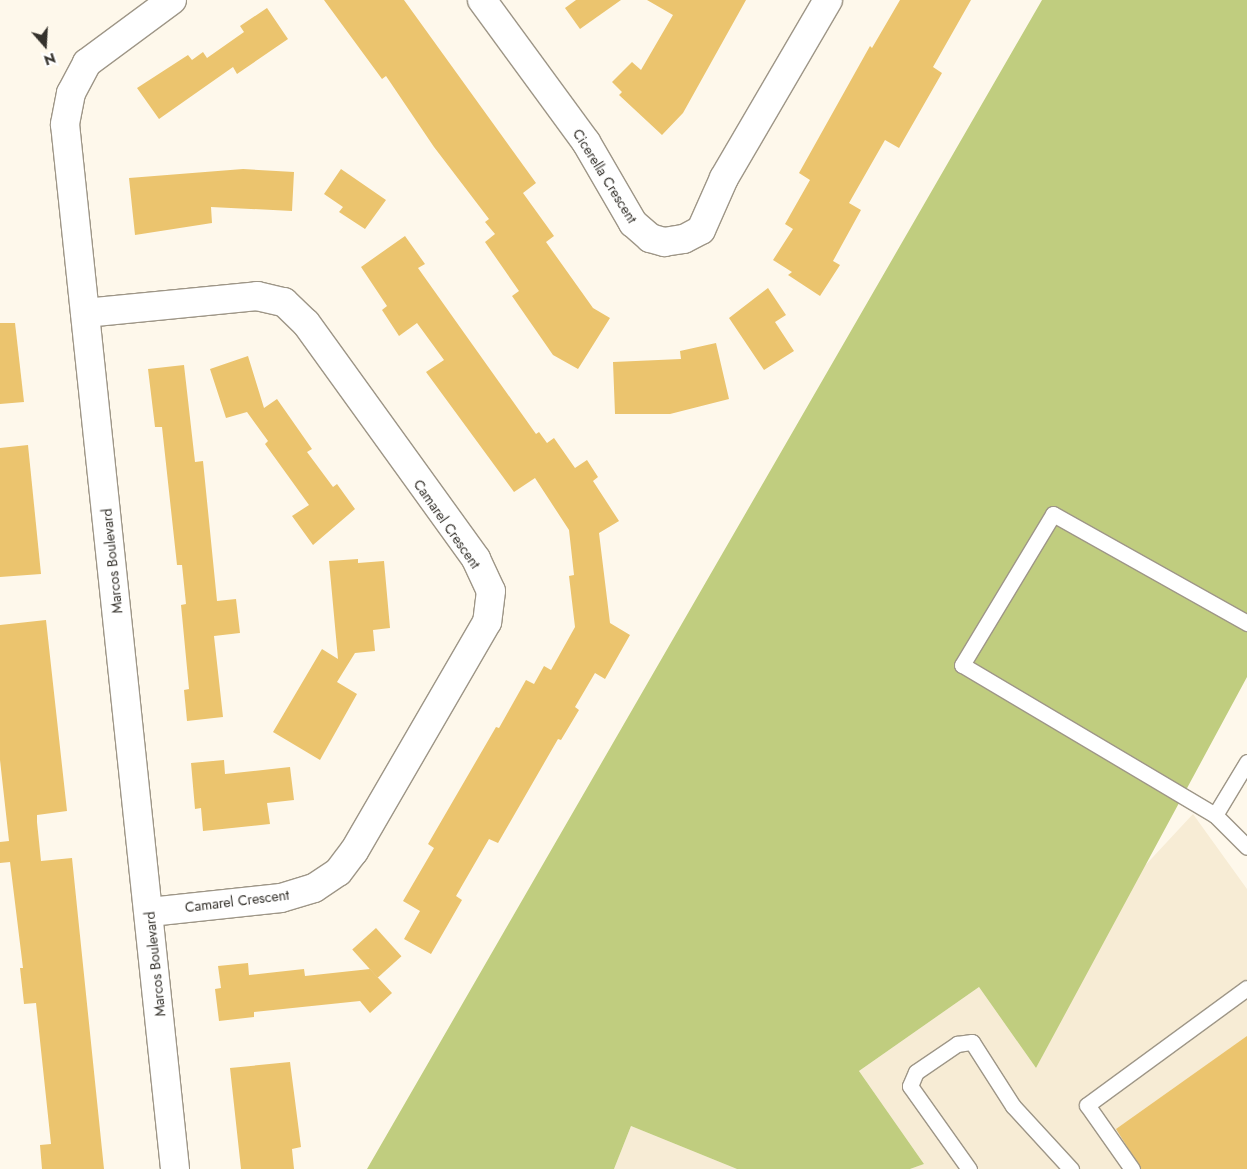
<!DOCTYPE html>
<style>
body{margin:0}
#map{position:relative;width:1247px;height:1169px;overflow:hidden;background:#fef8eb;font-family:Jost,sans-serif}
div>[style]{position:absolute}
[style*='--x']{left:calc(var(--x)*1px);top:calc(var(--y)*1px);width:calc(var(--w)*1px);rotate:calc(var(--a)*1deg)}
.built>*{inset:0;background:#f7ecd5}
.green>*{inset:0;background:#c0cd7f}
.building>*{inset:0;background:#ebc46e;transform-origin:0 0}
.roads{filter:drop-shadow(1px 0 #9e9687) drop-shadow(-1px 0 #9e9687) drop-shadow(0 1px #9e9687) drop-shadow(0 -1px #9e9687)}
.lane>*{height:15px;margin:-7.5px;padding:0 7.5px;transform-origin:7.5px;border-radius:7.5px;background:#fff}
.street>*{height:28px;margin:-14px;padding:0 14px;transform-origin:14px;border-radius:14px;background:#fff}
span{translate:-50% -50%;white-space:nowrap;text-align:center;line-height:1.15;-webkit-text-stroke:4.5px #fff;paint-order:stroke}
.street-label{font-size:14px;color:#35322c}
.north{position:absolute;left:20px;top:20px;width:50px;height:50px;-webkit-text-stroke:4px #fff;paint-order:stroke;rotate:161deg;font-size:14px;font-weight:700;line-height:20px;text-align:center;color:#35322c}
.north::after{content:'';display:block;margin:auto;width:18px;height:22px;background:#35322c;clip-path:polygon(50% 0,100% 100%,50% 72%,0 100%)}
</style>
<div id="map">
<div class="built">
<i style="clip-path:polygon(1193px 814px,1247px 889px,1247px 1169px,910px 1169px,924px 1164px,859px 1071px,979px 987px,1036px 1068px,1139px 872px)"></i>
<i style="clip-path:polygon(631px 1126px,737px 1169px,614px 1169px)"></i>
</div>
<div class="green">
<i style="clip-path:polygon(1042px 0,1247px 0,1247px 677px,1036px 1068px,979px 987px,859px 1071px,924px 1164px,910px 1169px,737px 1169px,631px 1126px,614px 1169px,367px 1169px)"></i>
</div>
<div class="building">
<i style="clip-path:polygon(324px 0,404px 0,536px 183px,523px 193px,554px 236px,546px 242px,593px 308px,610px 318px,578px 369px,553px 355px,512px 296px,519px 291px,485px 242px,495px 234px,485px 222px,489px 219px,434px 147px,386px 76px,382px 79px)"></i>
<i style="clip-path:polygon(576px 0,621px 0,580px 29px,565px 8px)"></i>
<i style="clip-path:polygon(647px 0,746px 0,683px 113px,662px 135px,619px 95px,622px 92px,612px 82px,632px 62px,641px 70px,673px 15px)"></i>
<i style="clip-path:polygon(900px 0,971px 0,933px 67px,942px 73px,899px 148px,885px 140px,849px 203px,861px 210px,833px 261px,840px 265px,820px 296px,788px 275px,792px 272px,773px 260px,793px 229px,785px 224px,810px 180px,799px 173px,870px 46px,872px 48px)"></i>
<i style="clip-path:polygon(267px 8px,288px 39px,237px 74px,233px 67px,159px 119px,137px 88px,188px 55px,192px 60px,203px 52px,207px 58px,244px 32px,240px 26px)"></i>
<i style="clip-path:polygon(243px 169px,294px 172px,292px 211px,211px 207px,212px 223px,135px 235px,129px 178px)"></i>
<i style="clip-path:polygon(341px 169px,386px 200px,365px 229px,339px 212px,343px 207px,324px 194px)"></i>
<i style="clip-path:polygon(405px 236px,425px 264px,418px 268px,536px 434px,539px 432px,547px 443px,554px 438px,575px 468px,587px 460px,598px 477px,593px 481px,619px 521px,599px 533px,610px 623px,630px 635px,605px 679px,595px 673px,575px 707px,579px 710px,561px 740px,558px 739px,498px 843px,489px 839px,456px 896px,462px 900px,431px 954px,404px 939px,420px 911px,403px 901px,434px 848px,428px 844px,496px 727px,499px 728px,526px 680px,534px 684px,544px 666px,551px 670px,575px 627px,569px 576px,574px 575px,569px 530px,535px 478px,514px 492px,426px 372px,444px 360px,417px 323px,399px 336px,382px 310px,387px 306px,361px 267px)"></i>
<i style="clip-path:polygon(768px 288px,786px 315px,775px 322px,794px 351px,764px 370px,729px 318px)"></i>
<i style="clip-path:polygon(0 323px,15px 323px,24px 402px,0 404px)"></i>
<i style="clip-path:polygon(716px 343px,729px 399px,670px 414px,615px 414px,613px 362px,681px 359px,680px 351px)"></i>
<i style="clip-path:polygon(248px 356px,264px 408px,277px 399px,312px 449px,307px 452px,333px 487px,337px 484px,355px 509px,313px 545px,292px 516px,309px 505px,265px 444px,268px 441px,247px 412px,226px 418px,210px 369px)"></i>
<i style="clip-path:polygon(184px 365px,195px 462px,203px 461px,217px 601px,236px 599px,240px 633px,214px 636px,223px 717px,187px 721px,184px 690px,189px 689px,181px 605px,186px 604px,182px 565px,177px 565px,162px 427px,155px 427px,148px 369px)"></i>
<i style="clip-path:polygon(28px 445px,41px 574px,0 577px,0 448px)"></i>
<i style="clip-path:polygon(358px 559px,358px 563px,384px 561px,390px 628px,373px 630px,375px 651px,355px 653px,337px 682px,357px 694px,320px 760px,273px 732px,322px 649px,338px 659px,329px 561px)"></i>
<i style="clip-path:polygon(46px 620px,67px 811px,37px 815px,37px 822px,41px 861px,72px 858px,104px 1169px,42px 1169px,40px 1145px,51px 1144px,36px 1003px,24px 1004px,20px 968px,23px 968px,10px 862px,0 863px,0 842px,9px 841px,0 760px,0 625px)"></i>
<i style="clip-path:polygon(224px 760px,225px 774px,290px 767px,294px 800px,267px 803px,270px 824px,203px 831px,201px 808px,195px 809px,191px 763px)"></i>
<i style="left:376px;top:928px;width:38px;height:32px;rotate:48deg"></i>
<i style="clip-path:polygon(248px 963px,249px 975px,304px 969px,305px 976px,370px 969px,392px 993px,370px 1013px,360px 1001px,254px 1012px,254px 1017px,219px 1021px,215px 989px,221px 988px,218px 966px)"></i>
<i style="clip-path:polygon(1247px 1036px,1247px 1169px,1141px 1169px,1116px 1129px)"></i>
<i style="clip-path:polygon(290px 1062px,301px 1147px,292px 1149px,294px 1169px,241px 1169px,230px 1068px)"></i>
</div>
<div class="roads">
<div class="lane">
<i style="--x:1247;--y:762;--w:62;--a:121.1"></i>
<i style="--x:1215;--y:815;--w:45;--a:45"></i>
<i style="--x:1215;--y:815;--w:294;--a:-149.3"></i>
<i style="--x:962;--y:665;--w:176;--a:-58.9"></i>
<i style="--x:1053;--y:514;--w:223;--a:29.3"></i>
<i style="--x:969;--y:1169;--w:102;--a:-125.4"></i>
<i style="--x:910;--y:1086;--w:15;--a:-67"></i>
<i style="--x:916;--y:1072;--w:50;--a:-34.3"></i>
<i style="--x:957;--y:1044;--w:15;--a:-8"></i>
<i style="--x:972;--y:1042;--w:76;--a:57.4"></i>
<i style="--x:1013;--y:1106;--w:86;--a:47.4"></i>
<i style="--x:1132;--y:1169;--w:78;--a:-125.1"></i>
<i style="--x:1087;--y:1105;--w:198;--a:-36.2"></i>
</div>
<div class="street">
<i style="--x:172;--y:0;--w:106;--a:143.5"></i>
<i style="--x:87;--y:63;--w:34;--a:118"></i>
<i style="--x:71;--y:93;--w:32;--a:101"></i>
<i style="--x:65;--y:124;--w:1051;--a:83.99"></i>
<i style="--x:482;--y:0;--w:176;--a:53.8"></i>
<i style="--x:586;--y:142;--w:94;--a:59.9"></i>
<i style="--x:633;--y:223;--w:23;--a:41"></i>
<i style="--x:650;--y:238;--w:15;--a:16"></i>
<i style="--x:664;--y:242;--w:20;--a:-9"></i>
<i style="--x:684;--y:239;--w:19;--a:-28"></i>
<i style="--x:701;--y:230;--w:57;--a:-66.1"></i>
<i style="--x:724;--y:178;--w:206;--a:-59.7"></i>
<i style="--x:85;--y:313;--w:173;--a:-5.6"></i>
<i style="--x:257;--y:296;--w:28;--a:13"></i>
<i style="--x:284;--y:302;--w:30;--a:44"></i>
<i style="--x:306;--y:323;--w:291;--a:54.2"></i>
<i style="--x:476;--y:559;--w:35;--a:65"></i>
<i style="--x:491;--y:591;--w:31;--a:97"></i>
<i style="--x:487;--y:622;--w:265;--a:120.1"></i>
<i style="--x:354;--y:851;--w:26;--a:127"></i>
<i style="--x:338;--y:872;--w:29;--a:146"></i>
<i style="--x:314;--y:888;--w:34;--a:163"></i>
<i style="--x:281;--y:898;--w:132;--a:173.9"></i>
</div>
</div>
<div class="street-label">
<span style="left:605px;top:176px;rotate:58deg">Cicerella Crescent</span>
<span style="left:447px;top:524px;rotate:55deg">Camarel Crescent</span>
<span style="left:112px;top:561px;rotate:-96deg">Marcos Boulevard</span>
<span style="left:237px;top:901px;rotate:-7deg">Camarel Crescent</span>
<span style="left:155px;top:964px;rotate:-96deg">Marcos Boulevard</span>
</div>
<div class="north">N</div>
</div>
